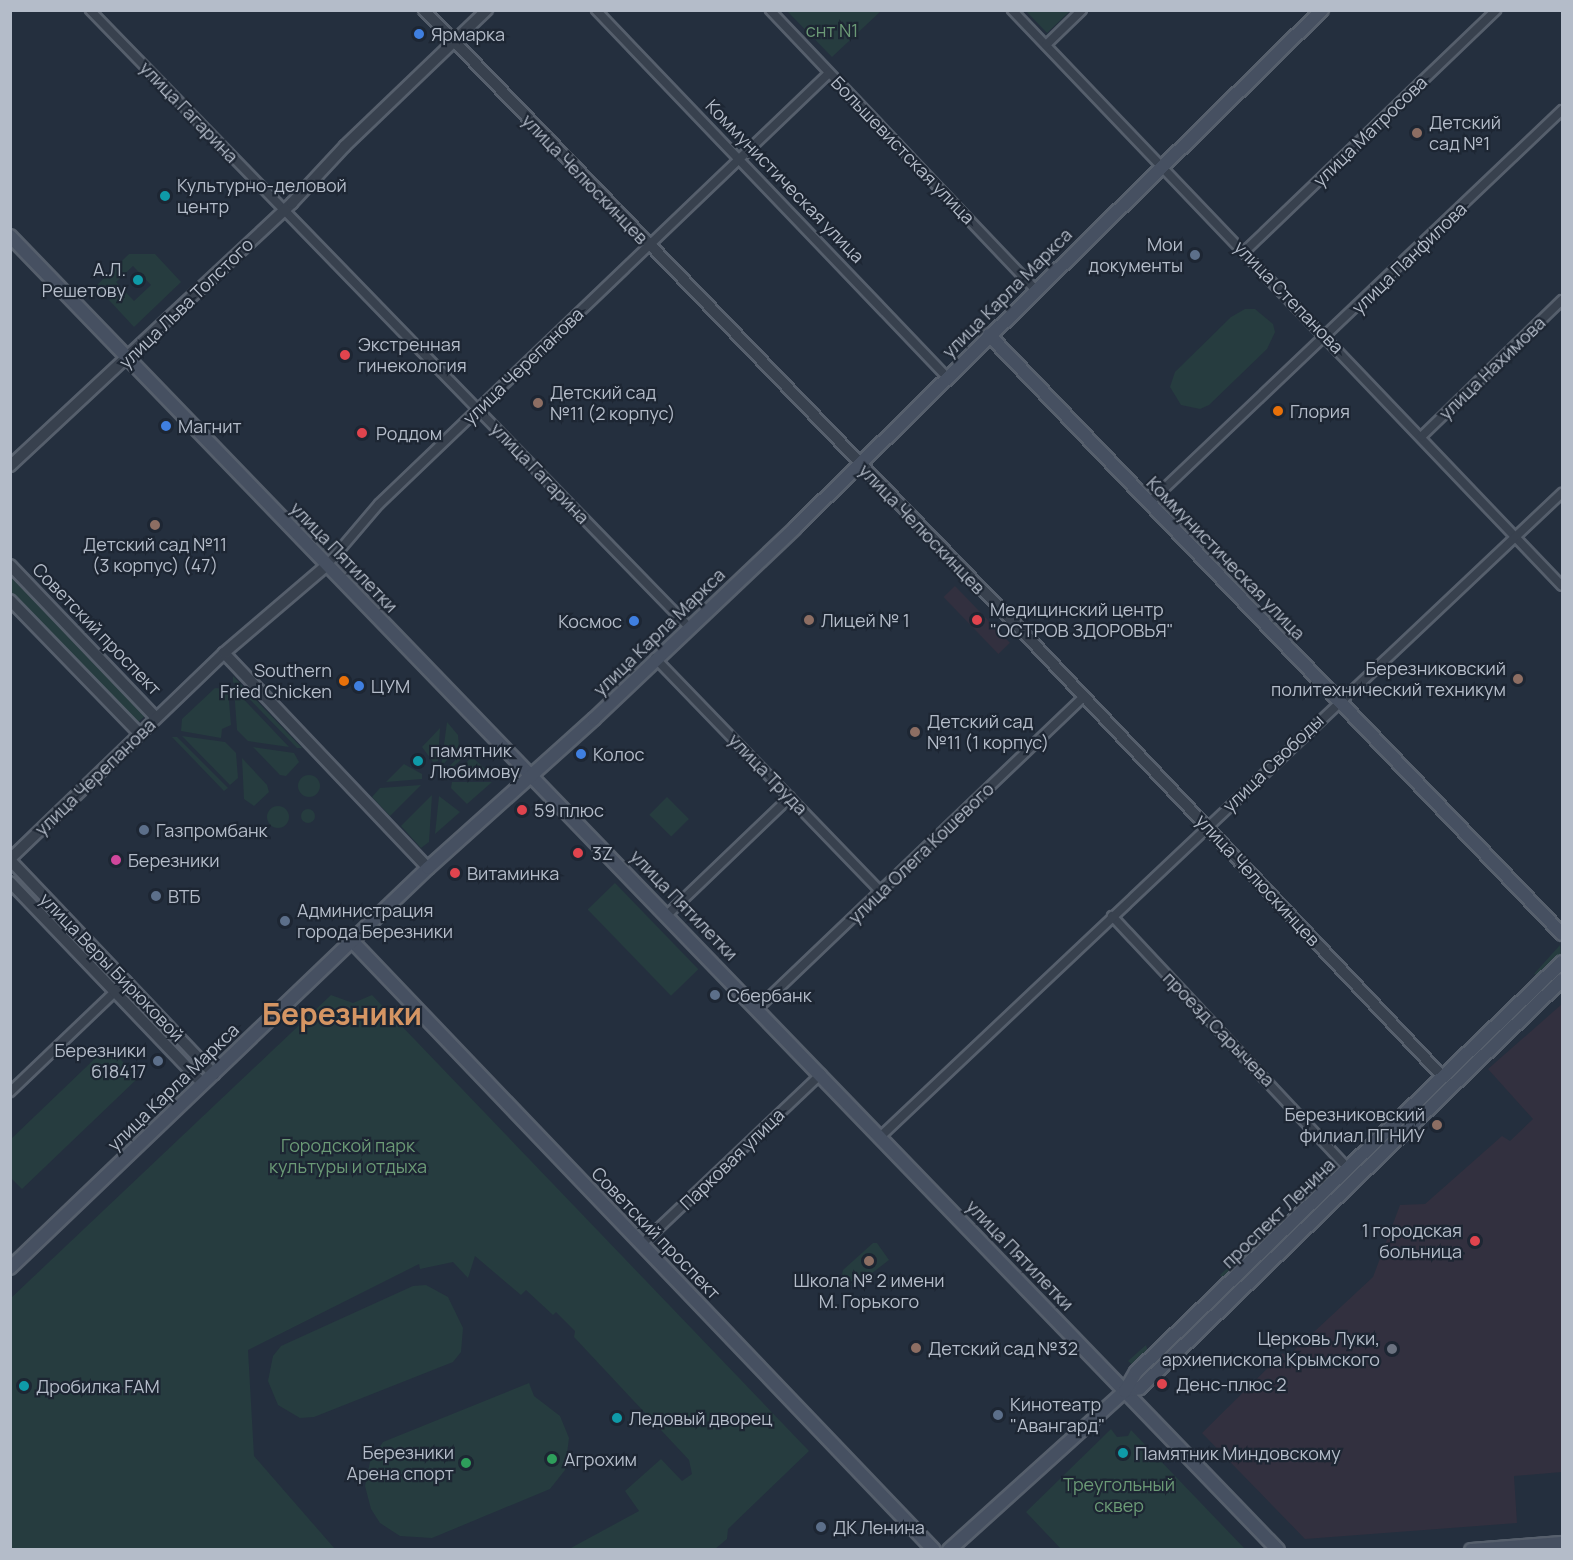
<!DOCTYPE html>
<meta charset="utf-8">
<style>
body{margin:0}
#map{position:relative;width:1573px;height:1560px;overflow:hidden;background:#242f3e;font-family:Manrope,sans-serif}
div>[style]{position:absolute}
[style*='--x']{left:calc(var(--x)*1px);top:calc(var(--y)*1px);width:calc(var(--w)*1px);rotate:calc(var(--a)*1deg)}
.medical>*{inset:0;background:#32303f;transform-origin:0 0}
.green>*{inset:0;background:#263c3f;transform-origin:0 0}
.round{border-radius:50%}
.roads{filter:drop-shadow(2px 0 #565f6c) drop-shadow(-2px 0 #565f6c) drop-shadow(0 2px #565f6c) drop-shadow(0 -2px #565f6c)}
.minor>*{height:8px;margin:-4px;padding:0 4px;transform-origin:4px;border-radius:4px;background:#38414e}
.tertiary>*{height:10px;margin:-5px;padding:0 5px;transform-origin:5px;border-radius:5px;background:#38414e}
.secondary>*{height:12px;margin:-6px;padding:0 6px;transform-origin:6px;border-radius:6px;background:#465061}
.dots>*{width:16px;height:16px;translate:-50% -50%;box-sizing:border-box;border:3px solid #1d2633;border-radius:50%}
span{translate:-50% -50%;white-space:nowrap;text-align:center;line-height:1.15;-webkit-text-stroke:4.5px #1d2633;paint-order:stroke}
.park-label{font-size:18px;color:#6b9a76}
.poi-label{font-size:18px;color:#b4bcc9}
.left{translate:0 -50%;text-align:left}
.right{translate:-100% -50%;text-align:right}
.street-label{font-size:18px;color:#b4bcc9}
.town-label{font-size:30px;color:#d59563;font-weight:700}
.frame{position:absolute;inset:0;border:12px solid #b4bcc9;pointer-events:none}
</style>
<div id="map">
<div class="medical">
<i style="left:955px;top:586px;width:79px;height:16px;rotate:46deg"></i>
<i style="clip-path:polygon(1562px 1004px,1562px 1472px,1514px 1476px,1517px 1523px,1305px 1539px,1202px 1433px,1283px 1353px,1287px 1357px,1373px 1277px,1400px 1205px,1425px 1204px,1502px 1136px,1510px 1141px,1533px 1119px,1488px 1069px)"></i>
</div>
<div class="green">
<i style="clip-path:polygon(787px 11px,881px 11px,832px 57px)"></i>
<i style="clip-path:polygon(1026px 11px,1070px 11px,1047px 33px)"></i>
<i style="clip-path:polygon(evenodd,129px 254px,155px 254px,181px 282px,134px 327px,96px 286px,129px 254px,133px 266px,151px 285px,134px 301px,116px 282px,133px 266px)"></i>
<i style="clip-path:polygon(1255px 309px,1273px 324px,1275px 332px,1267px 349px,1209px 405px,1200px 409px,1181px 405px,1170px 387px,1175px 372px,1231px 317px,1245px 309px)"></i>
<i style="clip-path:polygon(10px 569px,148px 713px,134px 726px,11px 596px)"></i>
<i style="clip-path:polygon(233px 676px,302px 748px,297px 748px,233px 682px)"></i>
<i style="clip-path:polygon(215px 688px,228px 689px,231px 725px,222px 729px,221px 738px,181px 731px,182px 719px)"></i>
<i style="clip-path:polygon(234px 689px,289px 747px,248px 741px,237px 730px)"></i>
<i style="clip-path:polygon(447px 722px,458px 735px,459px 746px,441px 767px)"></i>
<i style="clip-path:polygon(440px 728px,438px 761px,433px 762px,422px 747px)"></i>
<i style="clip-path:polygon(182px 736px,225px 742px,236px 753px,238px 778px,230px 785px)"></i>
<i style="clip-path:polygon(172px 737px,177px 737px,228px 788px,224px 791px)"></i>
<i style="clip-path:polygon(253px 747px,294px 753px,299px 762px,286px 776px,280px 775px)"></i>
<i style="clip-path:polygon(465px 750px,468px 754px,441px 777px,441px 775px)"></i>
<i style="clip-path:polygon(472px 757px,494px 777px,452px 776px)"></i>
<i style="clip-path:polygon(242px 758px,267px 785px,269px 792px,254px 806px,244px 799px)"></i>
<i style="clip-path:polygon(404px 764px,422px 774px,422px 779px,386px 782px)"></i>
<i class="round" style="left:298px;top:775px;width:22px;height:22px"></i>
<i style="clip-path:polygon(452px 782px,492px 782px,467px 804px,451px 788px)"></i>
<i style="clip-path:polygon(421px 785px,390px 816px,372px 797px,380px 788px)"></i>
<i style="clip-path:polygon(432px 795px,429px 842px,421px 848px,401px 826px)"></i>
<i style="clip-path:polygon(439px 796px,460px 812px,435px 834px)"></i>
<i style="left:667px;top:797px;width:31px;height:25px;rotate:45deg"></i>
<i class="round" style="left:267px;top:806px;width:22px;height:22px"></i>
<i class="round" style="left:301px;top:809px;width:14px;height:14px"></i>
<i style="left:615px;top:883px;width:120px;height:38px;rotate:46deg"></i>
<i style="clip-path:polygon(1560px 945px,1561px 957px,1539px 976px,1534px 974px)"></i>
<i style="clip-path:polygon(331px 995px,353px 1003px,372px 995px,809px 1451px,728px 1529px,727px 1539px,715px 1549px,569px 1549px,639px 1511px,625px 1491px,661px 1459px,682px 1481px,692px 1474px,689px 1460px,574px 1337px,575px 1331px,556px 1312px,553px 1315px,526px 1290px,521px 1295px,475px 1256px,468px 1278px,453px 1262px,420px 1269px,419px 1264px,248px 1350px,254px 1456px,335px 1549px,11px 1549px,11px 1298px)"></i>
<i style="clip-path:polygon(108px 1046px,138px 1078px,22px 1189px,11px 1178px,11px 1139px)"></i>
<i style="clip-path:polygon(1337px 1189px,1339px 1192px,1144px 1378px,1141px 1375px)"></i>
<i style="clip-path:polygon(873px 1243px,877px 1243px,889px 1260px,854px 1287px,842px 1274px,843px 1270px)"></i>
<i style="clip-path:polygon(1248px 1248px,1244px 1265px,1223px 1278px,1220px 1275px)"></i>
<i style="clip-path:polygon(426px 1285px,448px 1297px,463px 1328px,461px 1352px,453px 1362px,314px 1417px,300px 1418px,278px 1405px,268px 1381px,273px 1356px,281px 1346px,413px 1286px)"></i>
<i style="clip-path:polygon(1146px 1345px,1148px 1352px,1135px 1367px,1128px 1361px)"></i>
<i style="clip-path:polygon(529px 1383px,534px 1396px,560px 1416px,569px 1438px,565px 1470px,550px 1489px,432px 1538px,400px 1536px,380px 1523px,371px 1509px,365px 1486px,370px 1462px,383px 1442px)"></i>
<i style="clip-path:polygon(1111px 1429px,1117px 1437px,1128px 1436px,1131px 1430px,1245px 1549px,1061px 1549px,1026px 1512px)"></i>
</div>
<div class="roads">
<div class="minor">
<i style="--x:90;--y:10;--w:860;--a:45.85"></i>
<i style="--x:596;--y:10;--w:508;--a:46.28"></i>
<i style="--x:770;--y:10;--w:386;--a:46.5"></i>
<i style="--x:1012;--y:10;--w:796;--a:46.32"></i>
<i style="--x:1046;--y:45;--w:50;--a:-44.2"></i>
<i style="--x:1245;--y:251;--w:348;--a:-43.8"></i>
<i style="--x:1422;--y:436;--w:195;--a:-44.2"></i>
<i style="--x:1149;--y:503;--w:570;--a:-43.58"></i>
<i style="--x:327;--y:565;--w:80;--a:-49.6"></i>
<i style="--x:379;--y:504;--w:623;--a:-43.76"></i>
<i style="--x:655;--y:658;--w:324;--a:46"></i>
<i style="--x:668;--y:914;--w:169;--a:-43.8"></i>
<i style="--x:1112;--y:916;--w:347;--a:46.9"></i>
<i style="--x:758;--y:1008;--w:450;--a:-43.7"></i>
<i style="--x:10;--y:1092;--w:161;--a:-43.7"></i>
<i style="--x:881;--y:1136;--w:937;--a:-43.36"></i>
<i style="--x:642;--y:1244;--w:247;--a:-43.5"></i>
</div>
<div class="tertiary">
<i style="--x:424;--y:10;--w:861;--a:46.08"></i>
<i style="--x:1021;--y:630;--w:613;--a:46.65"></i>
<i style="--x:10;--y:466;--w:386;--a:-43"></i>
<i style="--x:292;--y:203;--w:78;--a:-47.1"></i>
<i style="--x:345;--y:146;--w:197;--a:-43.8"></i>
<i style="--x:10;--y:565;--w:211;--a:46.3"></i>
<i style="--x:10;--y:600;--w:187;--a:45.9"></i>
<i style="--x:224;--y:653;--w:296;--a:46.5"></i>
<i style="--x:10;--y:859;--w:297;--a:-43.9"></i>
<i style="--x:224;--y:653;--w:135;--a:-40.5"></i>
<i style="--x:10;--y:860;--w:296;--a:46.4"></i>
<i style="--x:10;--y:882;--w:279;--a:46.3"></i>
</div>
<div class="secondary">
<i style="--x:10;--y:236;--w:1826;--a:46.02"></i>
<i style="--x:989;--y:335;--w:829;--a:46.27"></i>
<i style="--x:352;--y:941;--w:842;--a:46.3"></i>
<i style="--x:10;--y:1268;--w:579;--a:-43.74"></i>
<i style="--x:428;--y:868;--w:223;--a:-41.9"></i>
<i style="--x:594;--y:719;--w:277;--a:-43.5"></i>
<i style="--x:795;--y:528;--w:739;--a:-44.51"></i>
<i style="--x:1125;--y:1391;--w:15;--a:-11"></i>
<i style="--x:1140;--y:1388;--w:587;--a:-44.03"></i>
<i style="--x:949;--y:1550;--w:237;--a:-42.1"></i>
<i style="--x:1125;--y:1391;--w:22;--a:-60"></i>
<i style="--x:1136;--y:1372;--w:591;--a:-43.9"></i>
<i style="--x:1471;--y:1550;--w:91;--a:-4.4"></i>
</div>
</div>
<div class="dots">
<i style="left:419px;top:34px;background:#3f7fe0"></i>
<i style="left:1417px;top:133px;background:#8d6e63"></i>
<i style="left:165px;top:196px;background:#0f9aa8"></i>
<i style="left:1195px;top:255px;background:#5c6f8a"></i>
<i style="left:138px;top:280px;background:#0f9aa8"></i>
<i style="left:345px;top:355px;background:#e0444e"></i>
<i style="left:538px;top:403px;background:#8d6e63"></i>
<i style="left:1278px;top:411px;background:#e8710a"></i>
<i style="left:166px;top:426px;background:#3f7fe0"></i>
<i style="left:362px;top:433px;background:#e0444e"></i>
<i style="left:155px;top:525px;background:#8d6e63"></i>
<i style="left:809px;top:620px;background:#8d6e63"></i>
<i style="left:977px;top:620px;background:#e0444e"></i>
<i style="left:634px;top:621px;background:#3f7fe0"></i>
<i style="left:1518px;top:679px;background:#8d6e63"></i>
<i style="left:344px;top:681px;background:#e8710a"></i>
<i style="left:359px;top:686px;background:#3f7fe0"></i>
<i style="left:915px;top:732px;background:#8d6e63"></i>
<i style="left:581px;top:754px;background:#3f7fe0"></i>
<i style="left:418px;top:761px;background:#0f9aa8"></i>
<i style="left:522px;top:810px;background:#e0444e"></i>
<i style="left:144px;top:830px;background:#5c6f8a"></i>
<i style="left:578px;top:853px;background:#e0444e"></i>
<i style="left:116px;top:860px;background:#d1479c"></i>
<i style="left:455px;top:873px;background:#e0444e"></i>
<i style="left:156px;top:896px;background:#5c6f8a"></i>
<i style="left:285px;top:921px;background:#5c6f8a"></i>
<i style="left:715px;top:995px;background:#5c6f8a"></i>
<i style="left:158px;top:1061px;background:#5c6f8a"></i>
<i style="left:1437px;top:1125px;background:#8d6e63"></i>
<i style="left:1475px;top:1241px;background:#e0444e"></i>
<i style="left:869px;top:1261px;background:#8d6e63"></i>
<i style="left:916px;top:1348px;background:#8d6e63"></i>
<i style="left:1392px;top:1349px;background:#6b7280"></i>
<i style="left:1162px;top:1384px;background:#e0444e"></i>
<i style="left:24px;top:1386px;background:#0f9aa8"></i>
<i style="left:998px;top:1415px;background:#5c6f8a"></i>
<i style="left:617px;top:1418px;background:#0f9aa8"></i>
<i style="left:1123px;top:1453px;background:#0f9aa8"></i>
<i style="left:552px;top:1459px;background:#2e9e5b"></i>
<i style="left:466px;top:1463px;background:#2e9e5b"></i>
<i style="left:821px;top:1527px;background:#5c6f8a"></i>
</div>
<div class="park-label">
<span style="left:832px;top:30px">снт N1</span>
<span style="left:348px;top:1156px">Городской парк<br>культуры и отдыха</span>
<span style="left:1119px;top:1495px">Треугольный<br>сквер</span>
</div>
<div class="poi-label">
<span class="left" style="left:431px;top:34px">Ярмарка</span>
<span class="left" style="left:1429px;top:133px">Детский<br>сад №1</span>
<span class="left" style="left:177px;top:196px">Культурно-деловой<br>центр</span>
<span class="right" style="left:1183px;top:255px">Мои<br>документы</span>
<span class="right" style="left:126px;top:280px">А.Л.<br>Решетову</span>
<span class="left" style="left:358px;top:355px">Экстренная<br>гинекология</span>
<span class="left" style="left:550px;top:403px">Детский сад<br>№11 (2 корпус)</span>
<span class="left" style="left:1290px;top:411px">Глория</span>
<span class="left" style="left:178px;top:426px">Магнит</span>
<span class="left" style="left:376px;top:433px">Роддом</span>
<span style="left:155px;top:555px">Детский сад №11<br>(3 корпус) (47)</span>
<span class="left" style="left:990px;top:620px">Медицинский центр<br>"ОСТРОВ ЗДОРОВЬЯ"</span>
<span class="left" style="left:821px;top:620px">Лицей № 1</span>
<span class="right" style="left:622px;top:621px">Космос</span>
<span class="right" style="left:1506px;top:679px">Березниковский<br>политехнический техникум</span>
<span class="right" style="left:332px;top:681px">Southern<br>Fried Chicken</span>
<span class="left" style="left:371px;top:686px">ЦУМ</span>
<span class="left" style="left:927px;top:732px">Детский сад<br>№11 (1 корпус)</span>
<span class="left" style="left:430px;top:761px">памятник<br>Любимову</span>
<span class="left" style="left:593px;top:754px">Колос</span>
<span class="left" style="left:534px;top:810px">59 плюс</span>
<span class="left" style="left:156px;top:830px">Газпромбанк</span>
<span class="left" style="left:592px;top:853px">3Z</span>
<span class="left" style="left:128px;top:860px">Березники</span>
<span class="left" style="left:467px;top:873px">Витаминка</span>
<span class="left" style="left:168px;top:896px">ВТБ</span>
<span class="left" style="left:297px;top:921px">Администрация<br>города Березники</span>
<span class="left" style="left:727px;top:995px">Сбербанк</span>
<span class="right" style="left:146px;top:1061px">Березники<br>618417</span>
<span class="right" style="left:1425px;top:1125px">Березниковский<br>филиал ПГНИУ</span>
<span class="right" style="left:1462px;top:1241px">1 городская<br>больница</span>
<span style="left:869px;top:1291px">Школа № 2 имени<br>М. Горького</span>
<span class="right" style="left:1380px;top:1349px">Церковь Луки,<br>архиепископа Крымского</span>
<span class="left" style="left:928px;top:1348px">Детский сад №32</span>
<span class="left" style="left:1176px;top:1384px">Денс-плюс 2</span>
<span class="left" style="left:36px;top:1386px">Дробилка FAM</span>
<span class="left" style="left:1010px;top:1415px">Кинотеатр<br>"Авангард"</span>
<span class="left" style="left:629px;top:1418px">Ледовый дворец</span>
<span class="right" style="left:454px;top:1463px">Березники<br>Арена спорт</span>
<span class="left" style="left:1135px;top:1453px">Памятник Миндовскому</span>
<span class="left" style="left:564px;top:1459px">Агрохим</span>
<span class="left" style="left:833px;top:1527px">ДК Ленина</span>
</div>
<div class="street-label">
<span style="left:189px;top:112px;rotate:46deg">улица Гагарина</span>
<span style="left:1370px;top:131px;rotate:-44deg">улица Матросова</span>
<span style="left:903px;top:150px;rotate:46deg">Большевистская улица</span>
<span style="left:585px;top:179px;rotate:46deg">улица Челюскинцев</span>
<span style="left:785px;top:181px;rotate:46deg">Коммунистическая улица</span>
<span style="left:1409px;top:258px;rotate:-44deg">улица Панфилова</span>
<span style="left:1007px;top:293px;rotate:-45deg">улица Карла Маркса</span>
<span style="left:1289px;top:297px;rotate:46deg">улица Степанова</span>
<span style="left:186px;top:303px;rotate:-44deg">улица Льва Толстого</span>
<span style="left:523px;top:366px;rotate:-44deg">улица Черепанова</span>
<span style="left:1492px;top:368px;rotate:-44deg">улица Нахимова</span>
<span style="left:540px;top:473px;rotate:46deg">улица Гагарина</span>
<span style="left:922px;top:529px;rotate:46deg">улица Челюскинцев</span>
<span style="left:344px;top:557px;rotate:46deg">улица Пятилетки</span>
<span style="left:1226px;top:558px;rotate:46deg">Коммунистическая улица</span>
<span style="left:97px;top:629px;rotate:46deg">Советский проспект</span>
<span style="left:659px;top:632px;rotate:-44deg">улица Карла Маркса</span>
<span style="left:1273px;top:763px;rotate:-44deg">улица Свободы</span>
<span style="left:768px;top:774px;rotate:46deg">улица Труда</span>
<span style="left:95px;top:777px;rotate:-44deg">улица Черепанова</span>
<span style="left:921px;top:853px;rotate:-44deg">улица Олега Кошевого</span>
<span style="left:1258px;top:880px;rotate:47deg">улица Челюскинцев</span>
<span style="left:684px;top:905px;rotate:46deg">улица Пятилетки</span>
<span style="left:112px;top:967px;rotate:46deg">улица Веры Бирюковой</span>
<span style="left:1219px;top:1029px;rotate:46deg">проезд Сарычева</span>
<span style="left:173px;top:1087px;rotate:-44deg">улица Карла Маркса</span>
<span style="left:732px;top:1159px;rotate:-44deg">Парковая улица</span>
<span style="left:1278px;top:1213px;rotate:-44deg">проспект Ленина</span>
<span style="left:656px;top:1233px;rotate:46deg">Советский проспект</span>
<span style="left:1020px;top:1255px;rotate:46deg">улица Пятилетки</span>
</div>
<div class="town-label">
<span style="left:342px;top:1014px">Березники</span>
</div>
<div class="frame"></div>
</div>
